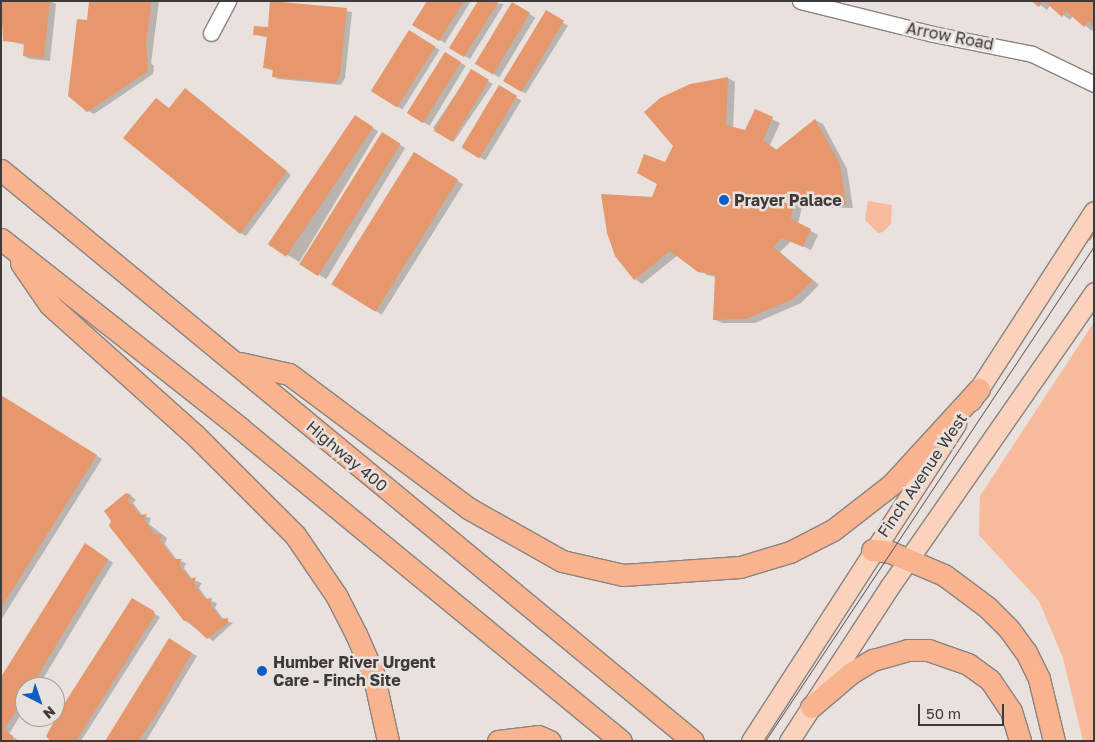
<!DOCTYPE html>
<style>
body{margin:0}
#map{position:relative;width:1095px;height:742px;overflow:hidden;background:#e9e1dd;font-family:"Golos Text",sans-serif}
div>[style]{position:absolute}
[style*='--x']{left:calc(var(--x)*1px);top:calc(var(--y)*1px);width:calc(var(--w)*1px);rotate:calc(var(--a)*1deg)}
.green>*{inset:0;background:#f7bb9c}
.shadow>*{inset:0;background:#0003;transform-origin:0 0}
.building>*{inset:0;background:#e6976c;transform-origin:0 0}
.roads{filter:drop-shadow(1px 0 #8a837f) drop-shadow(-1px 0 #8a837f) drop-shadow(0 1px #8a837f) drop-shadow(0 -1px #8a837f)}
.minor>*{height:15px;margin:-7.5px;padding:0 7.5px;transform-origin:7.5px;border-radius:7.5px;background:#fff}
.major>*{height:19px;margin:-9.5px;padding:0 9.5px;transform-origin:9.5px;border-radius:9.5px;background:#fbd2bc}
.highway>*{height:21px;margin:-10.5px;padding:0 10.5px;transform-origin:10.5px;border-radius:10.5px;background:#f9b48f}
.tram>*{height:1px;margin:-0.5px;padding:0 0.5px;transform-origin:0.5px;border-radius:0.5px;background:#645f5d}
.dots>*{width:14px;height:14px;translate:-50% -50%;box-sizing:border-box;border:2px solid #e9e1dd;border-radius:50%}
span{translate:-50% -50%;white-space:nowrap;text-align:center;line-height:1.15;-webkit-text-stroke:5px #e9e1dd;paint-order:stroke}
.street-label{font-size:16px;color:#3e3a39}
.poi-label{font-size:16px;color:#3e3a39;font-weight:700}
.left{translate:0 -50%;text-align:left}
.frame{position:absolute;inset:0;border:2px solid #3e3a39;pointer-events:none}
.north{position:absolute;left:15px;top:677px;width:50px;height:50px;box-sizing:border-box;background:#e9e1dd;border:1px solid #a59e9b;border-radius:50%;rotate:139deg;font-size:14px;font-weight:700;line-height:20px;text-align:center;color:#3e3a39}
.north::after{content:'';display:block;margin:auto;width:18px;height:22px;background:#0e5cc6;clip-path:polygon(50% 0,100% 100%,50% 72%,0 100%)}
.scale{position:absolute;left:918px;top:704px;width:86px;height:22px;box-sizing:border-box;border:2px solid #3e3a39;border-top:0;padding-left:6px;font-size:15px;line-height:18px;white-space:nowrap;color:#3e3a39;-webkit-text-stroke:4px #e9e1dd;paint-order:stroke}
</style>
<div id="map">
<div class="green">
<i style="clip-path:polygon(868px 201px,892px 205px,891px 224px,883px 232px,878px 233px,865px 220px)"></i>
<i style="clip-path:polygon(1094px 322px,1094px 741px,1083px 741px,1063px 658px,1039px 601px,979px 535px,980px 496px)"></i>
</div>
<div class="shadow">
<i style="clip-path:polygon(1px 1px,50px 1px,56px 4px,50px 61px,30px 59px,24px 56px,25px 45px,4px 40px)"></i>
<i style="clip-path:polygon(91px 1px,159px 1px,151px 63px,154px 66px,153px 74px,94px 114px,88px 111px)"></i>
<i style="clip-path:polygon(272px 1px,352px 12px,345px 78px,341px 85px,278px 79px,273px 76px,274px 71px,265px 68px,268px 38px,254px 34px,269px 29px)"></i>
<i style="clip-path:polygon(428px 1px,471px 1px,445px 43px,414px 25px)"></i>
<i style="clip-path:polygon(479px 1px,504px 4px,470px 59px,450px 47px)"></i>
<i style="clip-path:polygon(1035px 1px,1094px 1px,1094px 28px,1092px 31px,1073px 16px,1070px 20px,1050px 5px,1047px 10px)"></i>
<i style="left:513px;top:4px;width:26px;height:70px;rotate:31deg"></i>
<i style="left:546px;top:12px;width:26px;height:80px;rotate:32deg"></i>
<i style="left:409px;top:31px;width:36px;height:70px;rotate:32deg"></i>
<i style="left:446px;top:54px;width:23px;height:70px;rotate:31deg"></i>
<i style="left:472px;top:70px;width:25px;height:70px;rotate:34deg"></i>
<i style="clip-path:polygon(728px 78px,735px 82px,733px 129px,746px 132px,756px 111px,780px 123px,770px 145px,777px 150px,815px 120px,823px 124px,847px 169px,853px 208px,802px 207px,798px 224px,818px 235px,811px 250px,791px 241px,780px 252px,819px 285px,801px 303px,755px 323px,722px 323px,714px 319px,716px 277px,707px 275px,678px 255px,642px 284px,635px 279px,653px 198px,666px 164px)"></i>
<i style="left:499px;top:87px;width:26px;height:70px;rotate:31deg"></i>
<i style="clip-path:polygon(191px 93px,291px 175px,246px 236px,240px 233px,169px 109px)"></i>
<i style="left:355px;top:117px;width:27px;height:153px;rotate:31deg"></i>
<i style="left:382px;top:134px;width:27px;height:153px;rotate:31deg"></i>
<i style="left:415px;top:154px;width:57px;height:154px;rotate:32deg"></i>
<i style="clip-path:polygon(1px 397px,102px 459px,1px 620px)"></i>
<i style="clip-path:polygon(129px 494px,136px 500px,133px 503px,143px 516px,151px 518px,149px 524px,167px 538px,165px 544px,177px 560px,186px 563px,184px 568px,193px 580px,202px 583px,199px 588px,208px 600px,217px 603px,215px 608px,224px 620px,233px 623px,213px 641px,184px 620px,106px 511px)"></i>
<i style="clip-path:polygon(92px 548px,113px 563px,38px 687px,25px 687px,25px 708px,9px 734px,19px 741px,1px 741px,1px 680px)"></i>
<i style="clip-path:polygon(131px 600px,160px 617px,81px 741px,55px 741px)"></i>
<i style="clip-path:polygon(169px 640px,197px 656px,146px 741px,106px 741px)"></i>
</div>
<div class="building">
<i style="clip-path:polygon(1px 1px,50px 1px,44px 58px,23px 56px,24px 43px,3px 41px)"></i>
<i style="clip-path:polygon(89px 1px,152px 1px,146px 42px,148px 71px,87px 112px,68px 96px,77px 19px,87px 20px)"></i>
<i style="clip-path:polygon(270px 1px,347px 8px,340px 75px,336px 83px,272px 77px,273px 69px,263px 68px,267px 36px,253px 35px,254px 26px,268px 27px)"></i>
<i style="clip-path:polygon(427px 1px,464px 1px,439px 41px,412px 25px)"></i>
<i style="clip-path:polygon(478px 1px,499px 1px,464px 57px,449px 48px)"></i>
<i style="clip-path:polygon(1031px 1px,1043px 1px,1039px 7px)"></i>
<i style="clip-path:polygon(1044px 1px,1094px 1px,1094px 28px,1089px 20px,1084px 27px,1066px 11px,1062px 17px)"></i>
<i style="left:512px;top:2px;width:21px;height:72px;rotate:31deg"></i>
<i style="left:546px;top:10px;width:21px;height:83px;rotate:31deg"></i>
<i style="left:409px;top:30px;width:31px;height:72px;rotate:32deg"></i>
<i style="left:445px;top:52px;width:19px;height:72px;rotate:32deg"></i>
<i style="left:471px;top:69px;width:21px;height:72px;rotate:31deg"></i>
<i style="clip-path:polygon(728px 77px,726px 125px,745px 130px,755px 109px,773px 117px,763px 140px,776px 150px,815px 119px,840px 164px,846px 204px,794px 203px,791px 219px,811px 229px,803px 247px,782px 238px,773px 247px,813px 281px,793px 299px,746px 319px,713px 320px,715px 275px,698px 272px,670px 251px,634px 280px,615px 256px,607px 233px,601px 194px,652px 197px,657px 184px,637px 173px,644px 154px,665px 162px,673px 146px,644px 112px,660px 98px,690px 84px)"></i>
<i style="left:499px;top:85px;width:21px;height:73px;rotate:31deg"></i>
<i style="clip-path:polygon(185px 88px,287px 171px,240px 234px,123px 138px,156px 98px,169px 108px)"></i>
<i style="left:355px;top:115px;width:22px;height:156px;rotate:34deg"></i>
<i style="left:382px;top:132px;width:22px;height:156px;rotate:32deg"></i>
<i style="left:414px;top:152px;width:52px;height:156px;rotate:32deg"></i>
<i style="clip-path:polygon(1094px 228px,1094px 235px,1090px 241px,1087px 239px)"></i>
<i style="clip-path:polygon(1px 395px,97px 455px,1px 608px)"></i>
<i style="clip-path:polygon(126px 493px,131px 495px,128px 500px,140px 515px,147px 514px,144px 520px,155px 534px,162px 534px,160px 540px,174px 559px,182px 559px,179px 564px,190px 579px,196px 577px,194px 584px,205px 599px,212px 598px,210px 604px,221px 619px,228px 618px,228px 623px,207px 639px,188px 621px,184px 621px,109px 526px,111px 521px,104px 511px)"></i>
<i style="clip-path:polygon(85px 543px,108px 559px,31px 687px,25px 687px,25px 696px,4px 730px,13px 736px,13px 741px,1px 741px,1px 677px)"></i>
<i style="clip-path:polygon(132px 598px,154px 611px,155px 615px,76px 741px,50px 741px,46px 736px,64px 704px)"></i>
<i style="clip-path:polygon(169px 638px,192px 653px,154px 718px,138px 741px,105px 741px)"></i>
</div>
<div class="roads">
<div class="minor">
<i style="--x:800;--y:1;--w:137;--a:13.9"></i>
<i style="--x:933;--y:34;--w:101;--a:11.4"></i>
<i style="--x:1032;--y:54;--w:69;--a:25.8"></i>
<i style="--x:211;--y:33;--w:36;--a:-62"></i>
</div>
<div class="major">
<i style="--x:971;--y:401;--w:226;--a:-57.1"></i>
<i style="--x:751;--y:741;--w:378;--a:-57.1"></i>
<i style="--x:789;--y:741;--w:185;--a:-56.9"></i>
<i style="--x:890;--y:586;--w:358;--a:-55.2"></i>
</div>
<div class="highway">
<i style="--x:1;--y:170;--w:897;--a:39.53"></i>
<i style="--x:1;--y:239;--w:305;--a:38.3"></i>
<i style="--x:240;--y:428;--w:493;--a:39.4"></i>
<i style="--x:21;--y:263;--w:51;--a:55.4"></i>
<i style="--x:50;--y:305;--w:196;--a:41.9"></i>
<i style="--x:196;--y:436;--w:140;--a:45"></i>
<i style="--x:295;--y:535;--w:73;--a:55.7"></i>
<i style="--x:336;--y:595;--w:44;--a:62.9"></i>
<i style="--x:356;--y:634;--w:43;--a:66.4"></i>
<i style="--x:373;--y:673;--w:70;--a:77.6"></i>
<i style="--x:240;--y:363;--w:50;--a:12.7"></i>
<i style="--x:289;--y:374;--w:224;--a:36.8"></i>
<i style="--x:468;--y:508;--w:108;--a:29.4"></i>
<i style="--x:562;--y:561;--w:63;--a:12.9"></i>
<i style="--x:623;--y:575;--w:117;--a:-3.9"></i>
<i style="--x:740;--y:567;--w:52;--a:-16.7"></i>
<i style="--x:790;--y:552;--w:48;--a:-27.1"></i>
<i style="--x:833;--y:530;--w:75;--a:-37.9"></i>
<i style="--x:892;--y:484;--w:129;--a:-47.5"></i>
<i style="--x:872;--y:550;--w:18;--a:6"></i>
<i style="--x:890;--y:552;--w:59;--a:23.1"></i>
<i style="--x:944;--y:575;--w:54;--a:36.7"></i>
<i style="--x:987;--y:607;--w:31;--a:45"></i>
<i style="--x:1009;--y:629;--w:29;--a:54"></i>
<i style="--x:1026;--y:652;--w:30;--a:64"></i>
<i style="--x:1039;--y:679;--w:64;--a:76.4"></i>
<i style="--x:811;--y:707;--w:52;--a:-40.4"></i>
<i style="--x:851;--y:673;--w:26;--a:-31"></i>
<i style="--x:873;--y:660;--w:36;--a:-16"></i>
<i style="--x:908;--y:650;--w:20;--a:0"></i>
<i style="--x:928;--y:650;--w:42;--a:19.3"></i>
<i style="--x:968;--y:664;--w:27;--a:36"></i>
<i style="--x:990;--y:680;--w:37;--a:56"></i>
<i style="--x:1011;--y:711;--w:31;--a:73"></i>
<i style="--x:498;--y:741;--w:40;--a:-7.1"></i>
<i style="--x:538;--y:736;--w:13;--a:23"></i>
</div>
</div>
<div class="tram">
<i style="--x:765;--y:741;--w:594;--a:-56.39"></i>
</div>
<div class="dots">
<i style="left:724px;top:200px;background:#0e5cc6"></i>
<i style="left:262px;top:671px;background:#0e5cc6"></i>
</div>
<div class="street-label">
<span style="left:950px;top:36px;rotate:11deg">Arrow Road</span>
<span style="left:347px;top:456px;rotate:40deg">Highway 400</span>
<span style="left:922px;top:475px;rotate:-56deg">Finch Avenue West</span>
</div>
<div class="poi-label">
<span class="left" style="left:734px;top:200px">Prayer Palace</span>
<span class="left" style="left:273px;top:671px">Humber River Urgent<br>Care - Finch Site</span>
</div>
<div class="frame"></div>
<div class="north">N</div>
<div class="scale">50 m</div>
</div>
